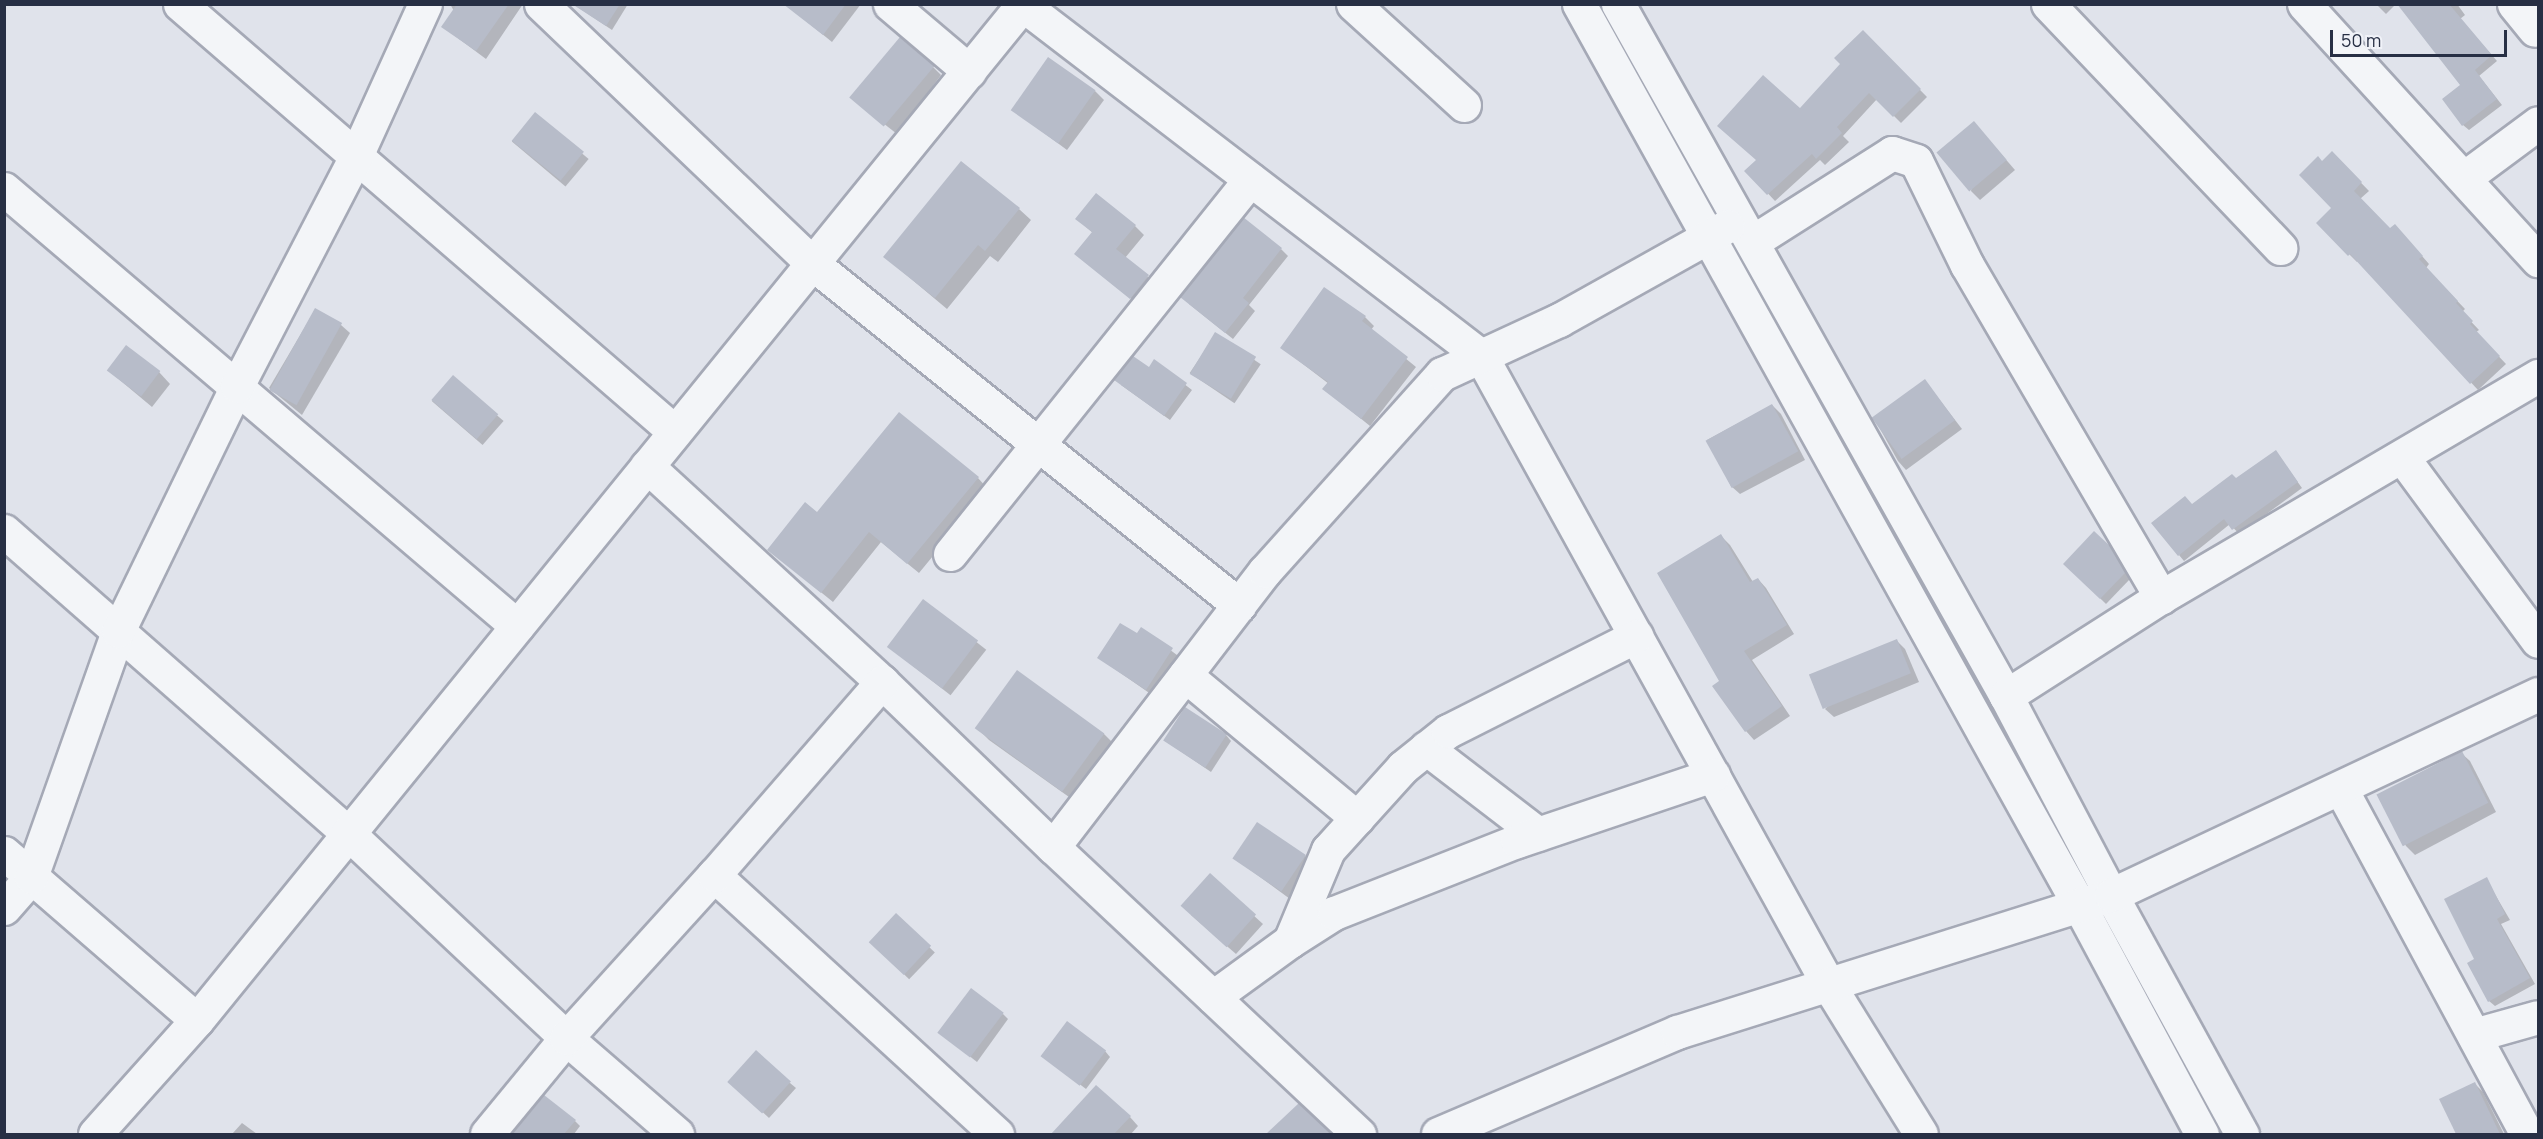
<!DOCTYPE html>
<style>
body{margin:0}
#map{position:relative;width:2543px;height:1139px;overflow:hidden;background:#e0e3eb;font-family:Manrope,sans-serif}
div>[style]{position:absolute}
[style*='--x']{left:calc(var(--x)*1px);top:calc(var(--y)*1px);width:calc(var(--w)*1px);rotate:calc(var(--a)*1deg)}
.shadow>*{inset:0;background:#0003;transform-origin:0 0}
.building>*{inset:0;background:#b7bcc9;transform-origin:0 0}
.roads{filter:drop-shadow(2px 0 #a5a9b6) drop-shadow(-2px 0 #a5a9b6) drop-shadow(0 2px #a5a9b6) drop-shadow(0 -2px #a5a9b6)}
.minor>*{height:33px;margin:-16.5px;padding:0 16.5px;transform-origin:16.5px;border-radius:16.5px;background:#f3f5f8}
span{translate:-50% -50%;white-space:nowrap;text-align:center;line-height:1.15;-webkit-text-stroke:5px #f0f2f8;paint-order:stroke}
.frame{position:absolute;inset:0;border:6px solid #272f44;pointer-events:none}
.scale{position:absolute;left:2330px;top:30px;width:177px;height:27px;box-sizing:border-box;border:3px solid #272f44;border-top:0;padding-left:8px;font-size:18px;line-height:21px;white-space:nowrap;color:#272f44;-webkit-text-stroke:4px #f0f2f8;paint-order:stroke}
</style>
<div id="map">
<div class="shadow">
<i style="clip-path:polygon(450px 4px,523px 4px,486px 59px,443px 27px,454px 11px)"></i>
<i style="clip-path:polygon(573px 4px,628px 4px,612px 30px)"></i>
<i style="clip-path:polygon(785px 4px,861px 4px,832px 42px)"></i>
<i style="clip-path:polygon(2376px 4px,2396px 4px,2386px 14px)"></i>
<i style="clip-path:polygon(2400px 4px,2457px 4px,2465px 15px,2460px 19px,2497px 61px,2479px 76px,2502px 105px,2469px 130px,2463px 125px,2462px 85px)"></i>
<i style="clip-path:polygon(1863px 32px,1927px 97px,1901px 123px,1877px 99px,1843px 136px,1849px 142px,1825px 165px,1820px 160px,1775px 201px,1747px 171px,1842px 64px)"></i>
<i style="clip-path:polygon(933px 67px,941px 75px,897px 134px,855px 101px)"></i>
<i style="clip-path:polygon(1095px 91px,1104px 100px,1067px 150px,1013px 110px)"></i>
<i style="left:535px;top:114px;width:70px;height:36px;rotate:40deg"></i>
<i style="clip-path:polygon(1982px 132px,2015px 170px,1980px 200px,1971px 191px)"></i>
<i style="clip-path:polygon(2332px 153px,2369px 191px,2360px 199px,2390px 230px,2402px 233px,2429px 264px,2426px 268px,2465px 309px,2462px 312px,2479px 330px,2476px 332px,2506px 364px,2478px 390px,2358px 261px,2357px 262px,2318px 223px,2333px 208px,2322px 163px)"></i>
<i style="clip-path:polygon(1019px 209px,1031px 220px,998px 262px,990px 256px,947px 309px,885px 257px)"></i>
<i style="clip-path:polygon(1135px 226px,1144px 235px,1125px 258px,1157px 285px,1140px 306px,1085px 262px,1093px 233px,1086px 227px)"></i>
<i style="clip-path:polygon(1281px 249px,1288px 256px,1249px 305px,1255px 311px,1233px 339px,1189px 304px)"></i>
<i style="clip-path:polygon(1325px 289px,1365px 317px,1374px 326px,1371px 330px,1416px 367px,1370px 426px,1324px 389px,1329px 384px,1282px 348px)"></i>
<i style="clip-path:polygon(315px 310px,341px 325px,350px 333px,302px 415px,269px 388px)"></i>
<i style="left:1216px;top:334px;width:54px;height:47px;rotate:34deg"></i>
<i style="clip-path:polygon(1154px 361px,1192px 390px,1170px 420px,1121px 385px,1149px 369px)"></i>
<i style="clip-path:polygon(109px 371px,159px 372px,170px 384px,152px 407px)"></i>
<i style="left:453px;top:377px;width:67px;height:32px;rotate:41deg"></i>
<i style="clip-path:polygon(1925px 381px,1962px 429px,1906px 470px,1898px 461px,1874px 418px)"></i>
<i style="clip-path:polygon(1772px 405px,1781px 414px,1805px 460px,1740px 494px,1731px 486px,1707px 440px)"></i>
<i style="clip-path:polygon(2276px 452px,2302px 488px,2239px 534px,2230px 524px,2184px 561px,2179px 555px,2236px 480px)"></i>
<i style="clip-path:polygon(978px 478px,988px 489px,919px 573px,881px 542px,833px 602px,769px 550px)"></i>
<i style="clip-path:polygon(2094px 534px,2115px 554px,2130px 579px,2106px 604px,2065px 564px)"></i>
<i style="clip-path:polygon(1721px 536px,1730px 545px,1753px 582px,1758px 579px,1766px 588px,1794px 634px,1752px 660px,1790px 716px,1754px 740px,1746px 731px,1721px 682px)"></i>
<i style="left:924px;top:601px;width:79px;height:58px;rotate:38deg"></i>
<i style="clip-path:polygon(1142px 629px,1181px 658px,1155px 697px,1099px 658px,1137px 635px)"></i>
<i style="clip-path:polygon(1896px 640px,1905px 649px,1919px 682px,1834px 717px,1825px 709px)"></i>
<i style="clip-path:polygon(1017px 672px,1104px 734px,1116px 746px,1076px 802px,989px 740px,977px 728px)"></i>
<i style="clip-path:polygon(1226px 735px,1231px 741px,1211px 772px,1164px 740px)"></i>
<i style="clip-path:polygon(2461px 753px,2470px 761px,2496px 812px,2415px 855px,2406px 846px,2379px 796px)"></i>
<i style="clip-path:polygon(1305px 856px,1313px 865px,1290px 899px,1234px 858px)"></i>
<i style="clip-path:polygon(1210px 876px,1263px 924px,1236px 954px,1191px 915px)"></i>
<i style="clip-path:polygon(2486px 879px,2510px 920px,2501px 924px,2535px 984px,2495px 1006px,2489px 1001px,2476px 959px)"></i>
<i style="left:896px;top:915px;width:54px;height:37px;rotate:44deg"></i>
<i style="clip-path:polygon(1003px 1014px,1008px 1019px,977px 1062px,939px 1032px)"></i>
<i style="clip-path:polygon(1105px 1051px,1110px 1057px,1086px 1089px,1049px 1061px)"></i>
<i style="clip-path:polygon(790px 1083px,796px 1088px,769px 1118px,735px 1087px)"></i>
<i style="clip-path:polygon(2474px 1083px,2483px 1092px,2504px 1134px,2458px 1134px,2441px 1100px)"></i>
<i style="clip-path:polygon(1299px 1105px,1330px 1134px,1276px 1134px,1272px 1130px)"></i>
<i style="clip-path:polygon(1130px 1117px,1138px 1126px,1131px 1134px,1053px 1134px)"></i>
<i style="clip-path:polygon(575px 1121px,580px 1126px,574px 1134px,522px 1134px,517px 1129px)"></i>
<i style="clip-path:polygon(242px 1123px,257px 1134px,232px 1134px)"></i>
</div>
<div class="building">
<i style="clip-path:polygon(457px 4px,509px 4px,476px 51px,441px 27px)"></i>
<i style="clip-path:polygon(572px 4px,620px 4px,606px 26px)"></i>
<i style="clip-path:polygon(783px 4px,846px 4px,823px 35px)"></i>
<i style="clip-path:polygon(2397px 4px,2449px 4px,2492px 55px,2475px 70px,2497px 99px,2462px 126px,2442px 99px,2460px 85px)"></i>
<i style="clip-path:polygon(1863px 30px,1921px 89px,1893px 117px,1869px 93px,1837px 127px,1842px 133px,1816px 159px,1812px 154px,1767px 195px,1744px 171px,1756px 160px,1717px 126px,1763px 75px,1800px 108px,1840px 64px,1834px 58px)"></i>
<i style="left:900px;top:37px;width:45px;height:79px;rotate:40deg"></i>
<i style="left:1048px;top:57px;width:58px;height:65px;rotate:35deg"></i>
<i style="left:535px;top:112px;width:63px;height:37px;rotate:39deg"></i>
<i style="left:1974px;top:121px;width:51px;height:49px;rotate:50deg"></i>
<i style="clip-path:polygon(2332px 151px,2362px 182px,2354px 191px,2390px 228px,2395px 224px,2423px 256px,2419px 259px,2458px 301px,2456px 303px,2473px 321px,2470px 324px,2500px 356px,2470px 384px,2350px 254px,2348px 256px,2316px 223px,2331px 208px,2299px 175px,2318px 156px,2322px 161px)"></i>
<i style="clip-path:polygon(961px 161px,1020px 208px,985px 251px,978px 245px,935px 298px,883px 257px)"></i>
<i style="clip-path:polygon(1096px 193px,1136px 225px,1116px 249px,1149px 275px,1130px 299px,1074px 254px,1092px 232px,1075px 219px)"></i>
<i style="clip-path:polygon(1243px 217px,1282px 248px,1243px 298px,1249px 303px,1225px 333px,1180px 297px)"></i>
<i style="clip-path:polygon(1324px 287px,1366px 316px,1362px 321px,1408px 357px,1361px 419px,1322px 389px,1328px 382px,1280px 348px)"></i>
<i style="left:315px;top:308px;width:31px;height:94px;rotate:29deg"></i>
<i style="left:1215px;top:332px;width:48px;height:49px;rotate:31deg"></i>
<i style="left:126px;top:345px;width:43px;height:32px;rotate:37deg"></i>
<i style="clip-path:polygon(1133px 356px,1149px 367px,1154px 359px,1187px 383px,1164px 416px,1114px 380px)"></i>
<i style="left:453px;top:375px;width:60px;height:33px;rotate:41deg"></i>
<i style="left:1925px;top:379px;width:51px;height:66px;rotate:54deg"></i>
<i style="left:1772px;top:404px;width:54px;height:76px;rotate:61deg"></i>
<i style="clip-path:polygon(899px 412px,979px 477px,907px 564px,869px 532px,821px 593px,767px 550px,805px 502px,817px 512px)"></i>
<i style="clip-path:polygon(2276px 450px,2298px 482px,2232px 530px,2224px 519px,2178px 556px,2151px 523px,2185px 496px,2192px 504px,2232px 474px,2236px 478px)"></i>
<i style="clip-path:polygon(2094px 531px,2110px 546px,2125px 573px,2100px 599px,2063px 564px)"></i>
<i style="clip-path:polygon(1721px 534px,1750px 582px,1758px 578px,1787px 625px,1744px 651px,1782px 706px,1745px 732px,1712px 686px,1719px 681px,1657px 573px)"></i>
<i style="left:923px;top:599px;width:69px;height:60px;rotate:37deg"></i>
<i style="clip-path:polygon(1120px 623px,1137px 633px,1141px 627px,1173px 648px,1146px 690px,1097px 658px)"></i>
<i style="left:1897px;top:639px;width:37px;height:95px;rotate:68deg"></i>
<i style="left:1017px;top:670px;width:108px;height:72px;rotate:36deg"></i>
<i style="left:1185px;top:707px;width:50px;height:40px;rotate:33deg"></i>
<i style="left:2462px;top:751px;width:58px;height:96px;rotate:63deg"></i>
<i style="left:1257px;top:822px;width:59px;height:44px;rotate:34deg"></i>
<i style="left:1210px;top:873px;width:62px;height:44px;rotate:42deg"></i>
<i style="clip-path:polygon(2487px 877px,2505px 914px,2497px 919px,2530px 978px,2488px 1002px,2467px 963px,2474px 959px,2444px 899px)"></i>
<i style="left:896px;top:913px;width:48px;height:40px;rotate:43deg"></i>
<i style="left:971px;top:988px;width:41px;height:56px;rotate:37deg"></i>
<i style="left:1067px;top:1021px;width:49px;height:44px;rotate:37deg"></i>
<i style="left:756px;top:1050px;width:47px;height:43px;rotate:42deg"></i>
<i style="clip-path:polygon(2475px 1082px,2500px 1134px,2456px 1134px,2439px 1099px)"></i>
<i style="clip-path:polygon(1096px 1085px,1131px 1116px,1114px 1134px,1051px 1134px)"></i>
<i style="clip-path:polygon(544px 1095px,576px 1120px,564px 1134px,511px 1134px)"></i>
<i style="clip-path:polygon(1299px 1103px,1332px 1134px,1266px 1134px)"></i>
</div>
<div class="roads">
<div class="minor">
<i style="--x:180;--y:4;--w:654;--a:40.85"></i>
<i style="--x:541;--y:4;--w:376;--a:43.7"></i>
<i style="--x:813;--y:264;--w:546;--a:38.68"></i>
<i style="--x:890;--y:4;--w:104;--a:40.3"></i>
<i style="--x:1353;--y:4;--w:150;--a:42.3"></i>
<i style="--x:1579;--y:4;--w:1030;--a:60.97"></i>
<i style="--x:2079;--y:905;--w:260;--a:61.8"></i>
<i style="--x:1618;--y:4;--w:793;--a:60.72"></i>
<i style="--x:2006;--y:696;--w:225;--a:62.2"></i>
<i style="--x:2111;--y:895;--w:273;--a:61.3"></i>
<i style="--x:2048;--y:4;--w:337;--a:46.4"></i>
<i style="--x:2304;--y:4;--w:347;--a:47.6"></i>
<i style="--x:2514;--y:4;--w:33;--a:51"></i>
<i style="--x:1023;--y:5;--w:577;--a:37.47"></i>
<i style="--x:1481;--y:356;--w:717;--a:61.08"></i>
<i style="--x:1828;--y:984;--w:176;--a:58.2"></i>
<i style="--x:2464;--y:178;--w:92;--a:-36.6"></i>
<i style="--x:4;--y:189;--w:674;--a:40.43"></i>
<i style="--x:1752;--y:242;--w:166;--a:-32.4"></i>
<i style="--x:1892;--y:153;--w:25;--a:18"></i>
<i style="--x:1916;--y:161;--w:116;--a:63.9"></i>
<i style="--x:1967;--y:265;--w:385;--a:59.7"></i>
<i style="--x:2403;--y:458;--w:227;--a:53.6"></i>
<i style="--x:647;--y:466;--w:319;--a:42.6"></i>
<i style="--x:882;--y:682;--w:238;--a:44"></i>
<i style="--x:1053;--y:847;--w:420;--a:43.2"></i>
<i style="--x:4;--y:531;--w:458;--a:41.3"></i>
<i style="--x:348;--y:833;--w:299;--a:43.2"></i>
<i style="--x:566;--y:1038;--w:147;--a:40.9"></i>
<i style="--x:950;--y:554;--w:480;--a:-51.3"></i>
<i style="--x:1185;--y:675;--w:224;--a:39.7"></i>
<i style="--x:2006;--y:696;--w:184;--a:-32.6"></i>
<i style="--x:2161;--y:597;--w:437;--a:-30.4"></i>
<i style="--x:1426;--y:748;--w:141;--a:37.5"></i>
<i style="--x:2341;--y:789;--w:392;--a:61.7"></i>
<i style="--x:1053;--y:847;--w:348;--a:-52.5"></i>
<i style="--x:1265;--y:571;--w:265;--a:-48.1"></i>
<i style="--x:1442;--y:374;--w:129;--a:-24.8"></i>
<i style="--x:1559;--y:320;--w:193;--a:-29.2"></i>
<i style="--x:4;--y:853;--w:255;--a:40.9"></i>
<i style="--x:714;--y:875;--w:384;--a:42.5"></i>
<i style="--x:4;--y:908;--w:41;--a:-48.9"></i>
<i style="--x:31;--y:877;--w:261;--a:-70.5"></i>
<i style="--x:118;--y:631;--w:272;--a:-64.1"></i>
<i style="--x:237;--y:386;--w:259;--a:-62.6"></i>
<i style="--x:356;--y:156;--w:167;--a:-65.6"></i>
<i style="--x:1290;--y:941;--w:99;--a:-67.3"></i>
<i style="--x:1328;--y:850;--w:112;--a:-47.9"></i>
<i style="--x:1403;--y:767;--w:58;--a:-38.7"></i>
<i style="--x:1448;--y:731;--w:211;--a:-26.8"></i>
<i style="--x:1213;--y:997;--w:95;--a:-36"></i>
<i style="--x:1290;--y:941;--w:52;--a:-32.5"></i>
<i style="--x:1334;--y:913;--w:197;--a:-21.5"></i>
<i style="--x:1517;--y:841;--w:207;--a:-18.6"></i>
<i style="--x:2474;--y:1035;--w:66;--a:-15.7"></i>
<i style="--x:95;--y:1134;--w:153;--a:-48.2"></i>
<i style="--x:197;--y:1020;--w:1309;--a:-50.89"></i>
<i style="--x:487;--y:1134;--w:124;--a:-50.5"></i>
<i style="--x:566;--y:1038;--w:220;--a:-47.8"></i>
<i style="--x:714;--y:875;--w:256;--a:-49"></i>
<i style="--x:1438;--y:1134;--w:260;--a:-23.1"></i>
<i style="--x:1677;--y:1032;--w:455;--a:-17.5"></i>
<i style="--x:2111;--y:895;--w:472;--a:-25.2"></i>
</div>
</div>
<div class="frame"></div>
<div class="scale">50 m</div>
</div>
